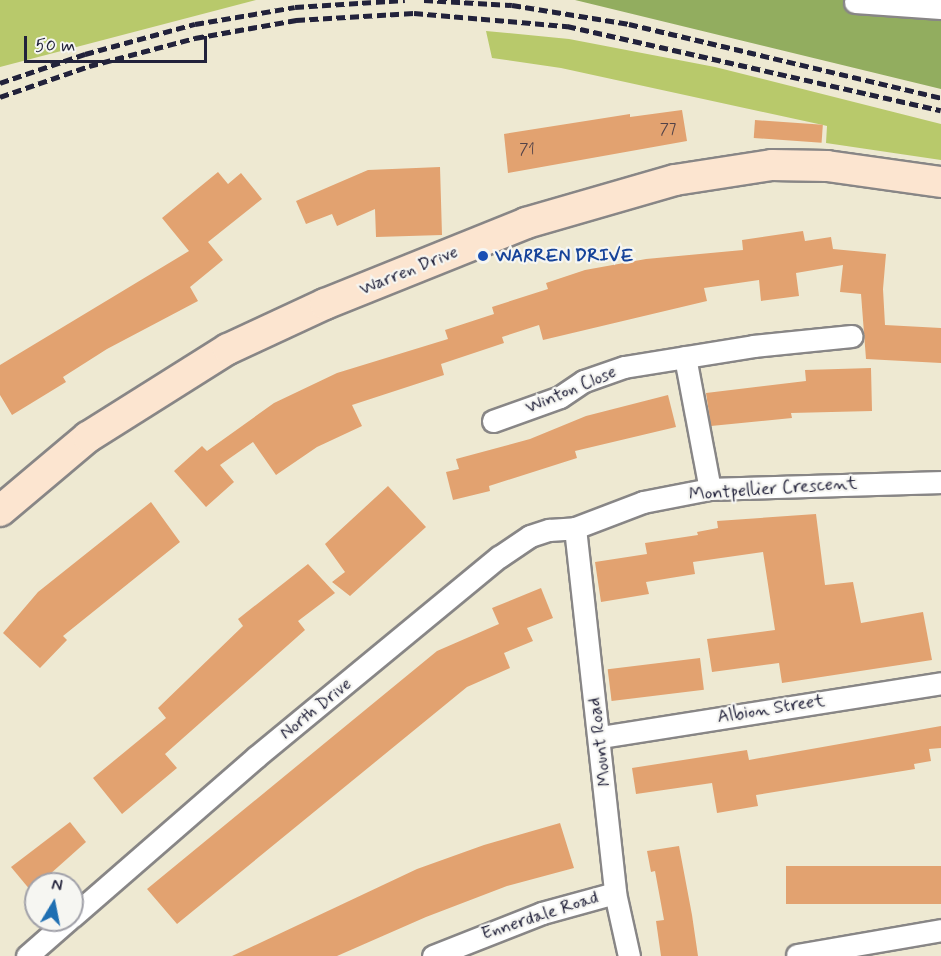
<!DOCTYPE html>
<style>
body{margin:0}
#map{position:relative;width:941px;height:956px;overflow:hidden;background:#eee9d2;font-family:Mynerve,sans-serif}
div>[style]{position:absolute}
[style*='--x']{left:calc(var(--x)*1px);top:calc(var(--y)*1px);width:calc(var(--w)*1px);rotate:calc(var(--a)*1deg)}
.green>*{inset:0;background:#b8c96b}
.forest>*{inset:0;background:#92ad5f}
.building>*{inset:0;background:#e2a270;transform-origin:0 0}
.roads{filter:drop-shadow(2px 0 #888686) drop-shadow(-2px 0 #888686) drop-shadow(0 2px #888686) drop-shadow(0 -2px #888686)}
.street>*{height:21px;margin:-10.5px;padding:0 10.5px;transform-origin:10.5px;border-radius:10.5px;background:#fff}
.secondary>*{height:30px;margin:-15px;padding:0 15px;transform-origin:15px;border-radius:15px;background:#fce5d0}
.rail>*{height:4.5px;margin-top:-2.25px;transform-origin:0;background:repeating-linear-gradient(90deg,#22223b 0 9px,transparent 0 13.5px)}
.dots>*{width:16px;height:16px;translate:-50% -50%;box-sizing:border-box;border:3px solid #f6f6f2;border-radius:50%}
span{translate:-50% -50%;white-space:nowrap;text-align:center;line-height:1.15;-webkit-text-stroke:4.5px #f6f6f2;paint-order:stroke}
.number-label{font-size:15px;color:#524248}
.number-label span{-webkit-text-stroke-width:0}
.transit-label{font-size:18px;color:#164399;font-weight:700}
.left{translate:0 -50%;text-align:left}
.street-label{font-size:18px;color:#22223b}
.north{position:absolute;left:24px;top:872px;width:60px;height:60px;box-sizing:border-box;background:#f6f6f2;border:2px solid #a1a1a9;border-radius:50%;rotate:10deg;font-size:16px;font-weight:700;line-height:24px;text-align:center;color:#22223b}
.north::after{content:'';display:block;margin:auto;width:21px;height:27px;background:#1f6fb2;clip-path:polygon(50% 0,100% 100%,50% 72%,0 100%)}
.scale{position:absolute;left:24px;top:36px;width:183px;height:27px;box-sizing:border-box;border:3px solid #22223b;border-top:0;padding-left:8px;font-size:18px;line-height:21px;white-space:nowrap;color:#22223b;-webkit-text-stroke:4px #f6f6f2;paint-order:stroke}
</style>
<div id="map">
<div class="green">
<i style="clip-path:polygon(0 0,256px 0,0 67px)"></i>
<i style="clip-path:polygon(486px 31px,569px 39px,715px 67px,941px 124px,941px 160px,826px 143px,827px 126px,823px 125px,561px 68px,492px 58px)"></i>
</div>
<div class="forest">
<i style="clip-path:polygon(575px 0,846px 0,848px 9px,941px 15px,941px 89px)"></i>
</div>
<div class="building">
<i style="clip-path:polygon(682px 110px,687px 141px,508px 173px,504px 134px,630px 114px,630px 117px)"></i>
<i style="left:755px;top:120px;width:68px;height:18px;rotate:4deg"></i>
<i style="clip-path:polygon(440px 167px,442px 235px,376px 237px,375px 209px,337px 226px,332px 214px,306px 224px,296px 201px,368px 170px)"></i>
<i style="clip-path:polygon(218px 172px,228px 184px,241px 173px,262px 199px,208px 242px,223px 260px,190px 287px,198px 301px,107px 349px,63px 377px,66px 382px,12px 415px,0 395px,0 365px,189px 251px,162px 218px)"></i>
<i style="clip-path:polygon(803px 231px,805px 241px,831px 237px,833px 249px,886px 254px,883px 289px,885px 325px,941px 328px,941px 363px,866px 359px,861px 294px,840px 292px,843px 265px,796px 273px,799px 296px,761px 301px,759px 280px,704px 288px,707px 301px,543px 340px,539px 325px,502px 337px,504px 343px,441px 364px,444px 375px,352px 405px,362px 426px,317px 447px,276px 475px,253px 442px,220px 465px,234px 482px,206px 507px,174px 471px,202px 446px,207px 451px,274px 403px,337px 373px,448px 339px,445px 330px,494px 314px,492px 307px,548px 289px,546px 283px,585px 270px,646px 259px,743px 250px,742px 240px)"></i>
<i style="clip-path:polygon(871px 368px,872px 411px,791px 413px,792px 418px,711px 426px,706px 393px,806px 381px,805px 370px)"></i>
<i style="clip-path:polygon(668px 395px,676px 427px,575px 451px,577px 458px,489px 486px,490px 491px,453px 500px,446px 472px,459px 469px,456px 459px,530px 439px,586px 416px)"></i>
<i style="clip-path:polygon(388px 486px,426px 527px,350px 596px,332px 582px,345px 572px,325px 544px)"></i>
<i style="clip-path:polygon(151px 502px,180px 542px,63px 636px,67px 640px,40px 668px,3px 633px,38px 592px)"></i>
<i style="clip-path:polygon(816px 514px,825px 585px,853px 582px,861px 623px,923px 612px,932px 660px,782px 683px,779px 663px,712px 672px,707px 639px,775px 630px,763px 552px,693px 562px,695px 574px,646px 582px,649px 594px,601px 602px,595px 562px,647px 554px,645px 543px,698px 535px,697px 532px,718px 528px,717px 521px)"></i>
<i style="clip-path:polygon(308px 564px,335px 593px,298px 621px,305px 630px,165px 754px,177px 768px,122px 814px,93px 778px,166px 718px,158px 708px,243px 626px,238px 619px)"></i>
<i style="clip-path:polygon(541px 588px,553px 618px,527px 628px,533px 641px,504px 653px,510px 668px,467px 687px,177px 924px,147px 889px,437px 651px,499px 624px,492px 608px)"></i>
<i style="left:700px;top:658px;width:32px;height:93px;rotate:83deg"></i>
<i style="clip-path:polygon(941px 726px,941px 748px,929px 749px,931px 761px,914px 764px,915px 769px,756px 795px,758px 806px,717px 813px,712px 783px,636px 794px,632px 768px,747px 750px,749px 760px)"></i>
<i style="clip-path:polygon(70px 822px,86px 842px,31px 891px,11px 867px)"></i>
<i style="clip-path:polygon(560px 823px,574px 868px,507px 886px,426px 917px,337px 956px,232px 956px,417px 869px,484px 845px)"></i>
<i style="clip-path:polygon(679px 846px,692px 915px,698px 956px,661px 956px,656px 921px,664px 920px,655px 871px,651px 872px,647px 851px)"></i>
<i style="left:941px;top:866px;width:38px;height:155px;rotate:90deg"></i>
</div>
<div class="roads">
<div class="street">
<i style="--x:855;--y:2;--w:86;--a:4"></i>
<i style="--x:685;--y:357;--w:134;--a:79.3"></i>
<i style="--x:493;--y:421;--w:71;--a:-19.7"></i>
<i style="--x:560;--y:397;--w:29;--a:-34"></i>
<i style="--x:584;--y:381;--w:42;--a:-19.3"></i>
<i style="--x:624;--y:367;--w:131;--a:-9.2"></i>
<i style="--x:753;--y:346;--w:99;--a:-5.8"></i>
<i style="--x:575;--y:528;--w:367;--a:83.7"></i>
<i style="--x:615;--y:893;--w:65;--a:77.5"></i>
<i style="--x:601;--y:737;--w:344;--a:-9"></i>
<i style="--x:72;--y:917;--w:244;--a:-41"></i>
<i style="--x:256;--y:757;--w:315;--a:-39.5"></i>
<i style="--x:499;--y:557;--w:37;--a:-34"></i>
<i style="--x:530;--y:536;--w:20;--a:-18"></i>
<i style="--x:549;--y:530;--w:26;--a:-4"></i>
<i style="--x:575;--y:528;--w:73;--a:-20.9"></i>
<i style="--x:643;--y:502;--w:68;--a:-11"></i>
<i style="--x:710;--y:489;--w:231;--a:-1.7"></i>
<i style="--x:797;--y:955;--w:146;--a:-9.8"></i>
<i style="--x:27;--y:956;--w:55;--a:-41.3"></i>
<i style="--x:433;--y:956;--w:117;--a:-21.5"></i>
<i style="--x:542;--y:913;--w:76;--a:-15.3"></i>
</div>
<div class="secondary">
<i style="--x:0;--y:511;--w:115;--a:-40.1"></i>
<i style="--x:88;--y:437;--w:165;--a:-32.2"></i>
<i style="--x:228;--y:349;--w:107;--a:-24.9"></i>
<i style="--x:325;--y:304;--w:217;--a:-21.9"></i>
<i style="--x:526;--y:223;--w:155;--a:-16.1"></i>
<i style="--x:675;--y:180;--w:98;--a:-8.8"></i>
<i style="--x:772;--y:165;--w:55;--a:1"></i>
<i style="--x:827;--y:166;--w:115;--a:8"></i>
</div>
</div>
<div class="rail">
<i style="--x:424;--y:0;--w:88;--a:3.3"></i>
<i style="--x:512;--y:5;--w:119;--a:9.2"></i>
<i style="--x:629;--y:24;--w:321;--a:13.3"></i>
<i style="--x:0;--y:83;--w:90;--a:-18.8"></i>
<i style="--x:85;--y:54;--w:114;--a:-15.3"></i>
<i style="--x:195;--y:24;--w:101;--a:-9.6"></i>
<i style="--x:295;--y:7;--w:110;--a:-3.6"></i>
<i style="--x:0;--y:97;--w:94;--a:-19.2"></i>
<i style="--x:89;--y:66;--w:110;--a:-14.8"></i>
<i style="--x:195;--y:38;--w:103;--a:-10.1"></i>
<i style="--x:296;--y:20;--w:118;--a:-3.4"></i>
<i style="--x:414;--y:13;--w:154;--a:4.9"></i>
<i style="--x:567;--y:26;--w:383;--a:12.7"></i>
</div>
<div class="dots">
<i style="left:483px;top:256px;background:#1a4fb4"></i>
</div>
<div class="number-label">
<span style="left:668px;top:131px">77</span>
<span style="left:527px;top:151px">71</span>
</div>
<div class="transit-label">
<span class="left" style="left:495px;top:256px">WARREN DRIVE</span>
</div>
<div class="street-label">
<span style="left:409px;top:271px;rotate:-22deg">Warren Drive</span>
<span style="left:571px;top:390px;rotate:-23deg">Winton Close</span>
<span style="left:773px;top:489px;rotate:-4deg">Montpellier Crescent</span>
<span style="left:316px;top:709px;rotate:-39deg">North Drive</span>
<span style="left:771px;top:709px;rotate:-9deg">Albion Street</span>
<span style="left:600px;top:742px;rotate:-97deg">Mount Road</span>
<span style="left:540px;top:916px;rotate:-18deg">Ennerdale Road</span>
</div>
<div class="north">N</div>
<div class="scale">50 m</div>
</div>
